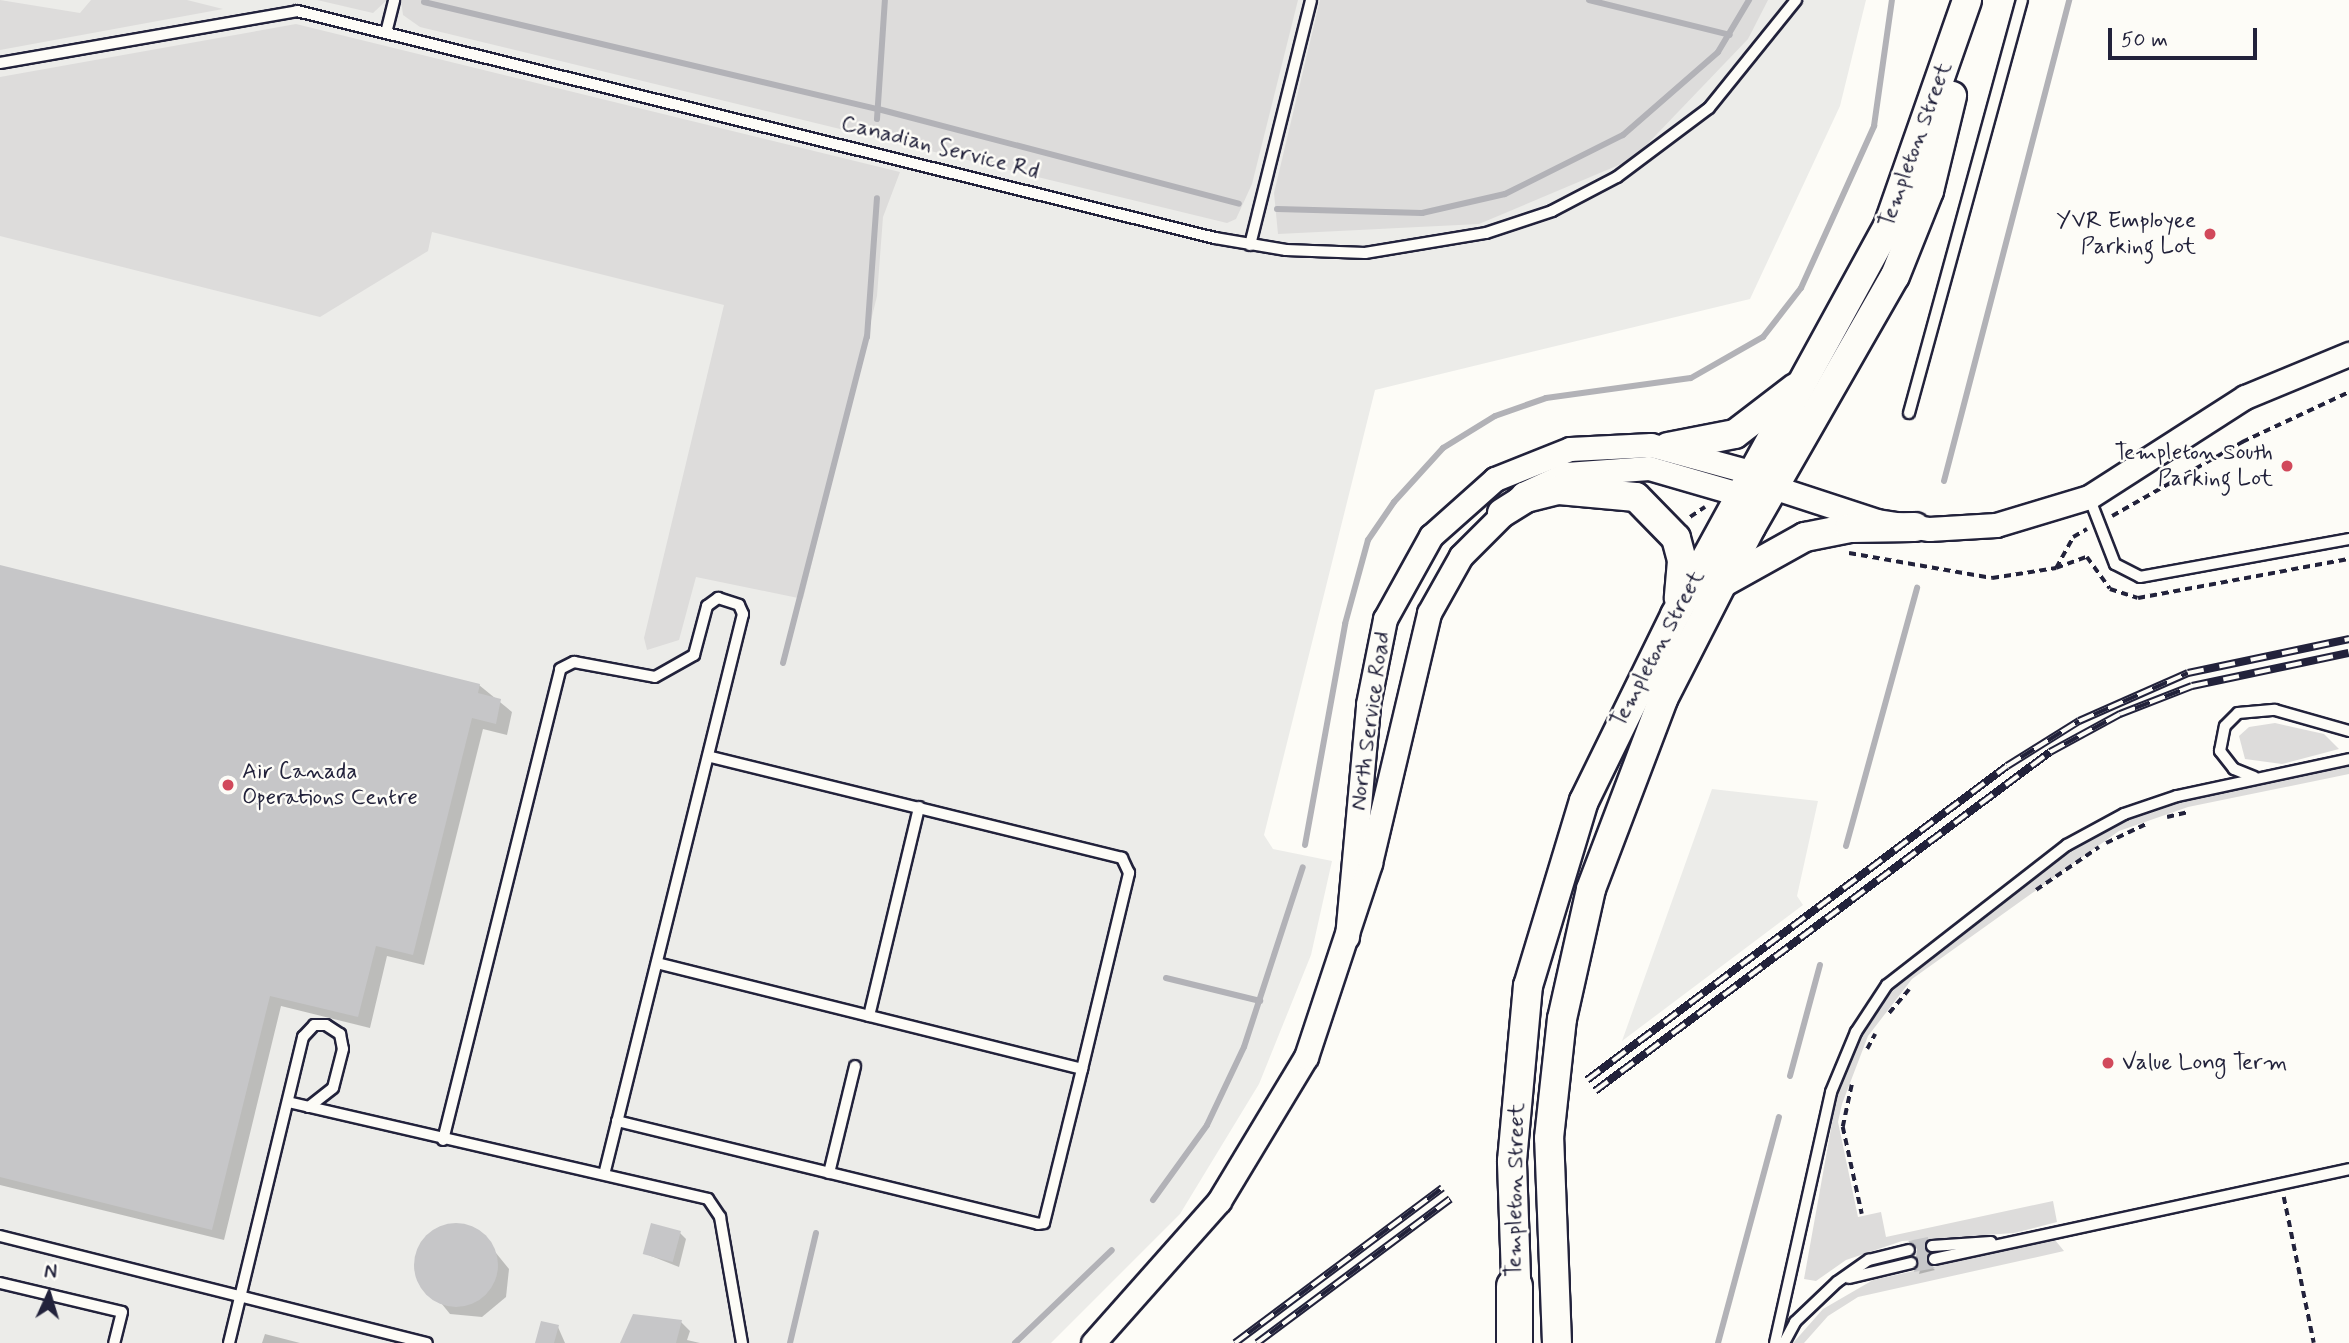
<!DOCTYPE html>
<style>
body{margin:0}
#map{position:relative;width:2349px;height:1343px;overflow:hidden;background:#fdfcf7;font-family:Mynerve,sans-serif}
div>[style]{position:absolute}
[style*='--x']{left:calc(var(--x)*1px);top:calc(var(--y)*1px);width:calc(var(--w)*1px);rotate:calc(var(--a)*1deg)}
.built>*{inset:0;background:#ecece9}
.green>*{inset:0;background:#dddcdb}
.shadow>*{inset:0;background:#0003}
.stream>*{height:6px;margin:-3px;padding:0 3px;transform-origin:3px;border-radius:3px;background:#b2b2b7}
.building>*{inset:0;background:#c6c6c8;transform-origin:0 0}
.round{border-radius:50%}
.path>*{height:3.5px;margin-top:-1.75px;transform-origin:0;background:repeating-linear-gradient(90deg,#22223b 0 7px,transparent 0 12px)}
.roads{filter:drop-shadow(2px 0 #22223b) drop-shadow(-2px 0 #22223b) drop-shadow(0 2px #22223b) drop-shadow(0 -2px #22223b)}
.service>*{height:10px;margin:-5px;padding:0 5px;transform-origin:5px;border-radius:5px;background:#fdfcf7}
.minor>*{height:23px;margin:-11.5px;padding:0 11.5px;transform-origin:11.5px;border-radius:11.5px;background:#fdfcf7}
.tertiary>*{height:28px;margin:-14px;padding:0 14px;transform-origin:14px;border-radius:14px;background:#fdfcf7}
.primary>*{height:35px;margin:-17.5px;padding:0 17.5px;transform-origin:17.5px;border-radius:17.5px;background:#fdfcf7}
.rail>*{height:8px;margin-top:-4px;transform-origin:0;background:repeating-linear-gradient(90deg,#fdfcf7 0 16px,#22223b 0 32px);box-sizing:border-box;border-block:2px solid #22223b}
.dots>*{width:19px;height:19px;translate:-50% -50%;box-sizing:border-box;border:4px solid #fdfcf7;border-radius:50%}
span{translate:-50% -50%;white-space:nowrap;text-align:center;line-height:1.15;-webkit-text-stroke:5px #fdfcf7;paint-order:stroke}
.street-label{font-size:23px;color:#22223b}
.poi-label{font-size:23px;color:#22223b}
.right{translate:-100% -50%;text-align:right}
.left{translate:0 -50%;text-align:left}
.north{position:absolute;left:14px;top:1259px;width:70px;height:70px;-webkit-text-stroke:5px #fdfcf7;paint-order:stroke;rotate:4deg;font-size:19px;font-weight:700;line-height:28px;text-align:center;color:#22223b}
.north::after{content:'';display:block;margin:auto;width:24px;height:32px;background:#22223b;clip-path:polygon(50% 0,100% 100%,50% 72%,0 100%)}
.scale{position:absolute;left:2108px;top:28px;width:149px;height:32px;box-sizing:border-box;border:4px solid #22223b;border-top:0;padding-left:9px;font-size:21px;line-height:24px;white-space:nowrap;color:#22223b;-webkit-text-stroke:5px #fdfcf7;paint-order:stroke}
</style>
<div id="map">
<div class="built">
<i style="clip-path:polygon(0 0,1866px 0,1840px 106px,1750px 299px,1375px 390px,1264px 835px,1273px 849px,1332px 861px,1311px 955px,1259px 1084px,1180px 1214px,1051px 1343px,0 1343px)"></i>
<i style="clip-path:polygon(1712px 789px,1818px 801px,1797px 896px,1803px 905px,1622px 1041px)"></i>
</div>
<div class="green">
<i style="clip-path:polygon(0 0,80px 13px,91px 0,187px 0,223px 9px,0 50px)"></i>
<i style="clip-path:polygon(317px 0,387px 0,373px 13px)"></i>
<i style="clip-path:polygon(401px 0,1298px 0,1252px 184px,1236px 219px,1227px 223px,420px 27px,403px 15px)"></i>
<i style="clip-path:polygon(1320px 0,1768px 0,1748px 39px,1633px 159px,1479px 224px,1278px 234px,1274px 193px)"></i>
<i style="clip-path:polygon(296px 24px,900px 172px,883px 217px,877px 296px,803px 599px,696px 577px,679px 640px,647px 650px,644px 638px,724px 305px,432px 232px,428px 251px,320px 317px,0 236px,0 77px)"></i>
<i style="clip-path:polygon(2275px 723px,2324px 734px,2339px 749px,2282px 764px,2245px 759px,2239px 736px,2249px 727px)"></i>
<i style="clip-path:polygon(2349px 766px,2349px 774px,2188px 807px,2119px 831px,1912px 979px,1868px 1036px,1842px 1104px,1838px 1122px,1858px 1217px,1881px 1212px,1886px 1237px,2053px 1201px,2057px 1222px,2014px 1233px,1902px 1241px,1846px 1260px,1816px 1281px,1804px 1279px,1839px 1084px,1871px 1017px,1907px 974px,2067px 852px,2116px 824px,2187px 799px)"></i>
<i style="clip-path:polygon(2055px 1240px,2064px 1251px,1858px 1297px,1828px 1316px,1804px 1343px,1793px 1343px,1823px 1309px,1873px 1280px)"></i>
</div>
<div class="shadow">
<i style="clip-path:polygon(0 567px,479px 685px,512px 712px,507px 735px,483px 729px,424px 965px,387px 956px,370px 1028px,281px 1006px,224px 1240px,0 1185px)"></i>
<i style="clip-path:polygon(447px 1225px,479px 1232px,509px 1269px,506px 1297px,482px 1317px,450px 1314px,416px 1272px,421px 1245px)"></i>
<i style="clip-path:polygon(680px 1233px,686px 1239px,679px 1267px,646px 1254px)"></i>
<i style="clip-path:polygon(1928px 1239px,1928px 1264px,1935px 1270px,1919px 1274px)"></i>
<i style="clip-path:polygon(681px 1322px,690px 1331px,687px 1340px,700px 1343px,622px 1343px)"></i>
<i style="clip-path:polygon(558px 1327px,565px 1343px,537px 1343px)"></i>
<i style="clip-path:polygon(265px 1334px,300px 1343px,262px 1343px)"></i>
</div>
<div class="stream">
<i style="--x:1589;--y:0;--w:145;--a:13.9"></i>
<i style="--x:424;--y:2;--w:466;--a:13.3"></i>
<i style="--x:878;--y:109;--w:373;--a:14.7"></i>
<i style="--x:877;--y:119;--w:119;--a:-86.2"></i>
<i style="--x:1277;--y:209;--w:145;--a:1.6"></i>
<i style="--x:1422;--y:213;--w:85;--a:-12.9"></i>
<i style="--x:1505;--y:194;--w:132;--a:-26.6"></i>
<i style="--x:1623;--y:135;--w:126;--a:-41.1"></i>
<i style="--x:1718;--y:52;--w:61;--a:-59.2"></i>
<i style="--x:1944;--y:481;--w:497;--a:-75.4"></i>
<i style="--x:783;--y:663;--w:337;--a:-75.6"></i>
<i style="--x:867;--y:337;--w:139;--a:-85.9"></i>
<i style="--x:1305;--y:845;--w:225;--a:-79.7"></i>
<i style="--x:1345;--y:624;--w:87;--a:-74.7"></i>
<i style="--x:1368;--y:540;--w:46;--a:-55.6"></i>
<i style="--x:1394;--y:502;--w:73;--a:-47.8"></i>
<i style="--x:1443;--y:448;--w:61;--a:-31.6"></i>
<i style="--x:1495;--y:416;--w:54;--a:-19.4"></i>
<i style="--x:1546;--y:398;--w:146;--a:-7.9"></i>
<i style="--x:1691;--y:378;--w:83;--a:-29.7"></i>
<i style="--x:1763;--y:337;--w:62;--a:-52.2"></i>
<i style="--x:1801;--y:288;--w:178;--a:-65.7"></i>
<i style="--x:1874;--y:126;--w:127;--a:-81.9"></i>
<i style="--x:1846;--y:846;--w:268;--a:-74.6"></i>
<i style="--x:1166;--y:978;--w:97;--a:13.7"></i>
<i style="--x:1790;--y:1076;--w:115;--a:-74.9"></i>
<i style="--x:1153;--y:1200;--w:92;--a:-54.2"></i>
<i style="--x:1207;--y:1125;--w:86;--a:-64.6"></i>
<i style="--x:1244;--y:1047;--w:189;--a:-71.9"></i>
<i style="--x:790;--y:1343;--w:113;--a:-76.7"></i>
<i style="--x:1015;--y:1343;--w:134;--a:-43.8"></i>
<i style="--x:1718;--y:1343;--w:234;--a:-74.9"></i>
</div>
<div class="building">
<i style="clip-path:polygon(0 565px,480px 684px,478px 693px,501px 699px,496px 724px,472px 718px,413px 955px,376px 946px,358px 1017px,270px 996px,212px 1230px,0 1177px)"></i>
<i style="left:651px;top:1223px;width:31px;height:32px;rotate:15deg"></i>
<i class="round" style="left:414px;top:1223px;width:84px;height:84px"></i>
<i style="clip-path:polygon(1928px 1237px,1926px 1260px,1935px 1268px,1914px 1272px,1917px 1249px,1908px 1241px)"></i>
<i style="clip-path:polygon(633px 1314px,682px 1320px,676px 1343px,620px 1343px)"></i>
<i style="clip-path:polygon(541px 1321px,559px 1325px,554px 1343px,535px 1343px)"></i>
</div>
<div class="path">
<i style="--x:2112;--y:516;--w:150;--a:-29.6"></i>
<i style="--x:2242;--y:442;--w:118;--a:-25"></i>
<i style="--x:1690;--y:517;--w:18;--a:-34"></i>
<i style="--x:1849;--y:553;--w:145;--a:9.9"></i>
<i style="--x:1992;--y:578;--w:65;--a:-8.9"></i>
<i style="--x:2056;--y:568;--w:35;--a:-61"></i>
<i style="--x:2073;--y:537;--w:16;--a:-30"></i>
<i style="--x:2056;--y:568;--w:33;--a:-20"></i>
<i style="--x:2087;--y:557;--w:39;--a:54"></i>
<i style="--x:2110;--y:589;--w:29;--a:18"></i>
<i style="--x:2138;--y:598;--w:215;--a:-10.5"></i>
<i style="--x:2167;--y:817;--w:23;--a:-13"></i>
<i style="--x:2106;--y:843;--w:44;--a:-25.4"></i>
<i style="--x:2036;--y:890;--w:76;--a:-34.3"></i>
<i style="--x:1889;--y:1013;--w:31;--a:-50"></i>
<i style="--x:1867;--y:1049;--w:17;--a:-62"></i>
<i style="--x:1852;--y:1085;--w:43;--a:102.1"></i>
<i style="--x:1843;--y:1127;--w:89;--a:77.7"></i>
<i style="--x:2284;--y:1197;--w:149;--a:78.4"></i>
</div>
<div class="roads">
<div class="service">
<i style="--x:386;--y:33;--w:34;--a:-76"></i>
<i style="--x:0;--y:63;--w:302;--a:-9.9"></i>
<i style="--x:297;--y:11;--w:946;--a:13.89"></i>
<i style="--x:1215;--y:238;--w:72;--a:9.6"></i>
<i style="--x:1286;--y:250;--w:79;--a:2.2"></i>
<i style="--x:1365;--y:253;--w:123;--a:-9.4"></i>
<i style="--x:1486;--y:233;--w:70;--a:-18.4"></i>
<i style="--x:1552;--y:211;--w:73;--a:-27.6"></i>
<i style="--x:1617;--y:177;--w:115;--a:-36.9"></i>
<i style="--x:1709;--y:108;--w:139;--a:-51.1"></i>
<i style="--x:1250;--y:245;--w:252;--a:-76"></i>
<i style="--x:1909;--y:413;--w:428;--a:-74.7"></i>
<i style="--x:2089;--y:497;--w:72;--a:68.8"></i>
<i style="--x:2115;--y:564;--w:28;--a:27"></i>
<i style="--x:2140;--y:577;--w:212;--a:-10.3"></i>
<i style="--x:2254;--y:777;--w:22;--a:-158"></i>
<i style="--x:2234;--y:769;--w:23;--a:-128"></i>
<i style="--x:2220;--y:751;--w:25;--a:-79"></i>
<i style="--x:2225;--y:726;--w:18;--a:-45"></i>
<i style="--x:2238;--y:713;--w:37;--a:-5"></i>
<i style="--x:2275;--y:710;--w:77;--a:15.8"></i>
<i style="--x:657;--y:963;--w:438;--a:14"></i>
<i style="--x:1082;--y:1069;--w:202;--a:-76.5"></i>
<i style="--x:1129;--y:873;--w:17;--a:-115"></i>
<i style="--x:1122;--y:858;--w:426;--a:-166.2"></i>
<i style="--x:869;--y:1016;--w:215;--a:-76.5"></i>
<i style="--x:288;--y:1102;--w:431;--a:13"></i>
<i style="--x:708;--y:1199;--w:22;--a:56"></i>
<i style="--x:720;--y:1217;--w:128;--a:80.1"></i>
<i style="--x:617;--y:1121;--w:433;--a:13.7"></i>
<i style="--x:1038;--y:1224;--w:6;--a:-9"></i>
<i style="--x:1044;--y:1223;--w:159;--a:-76.1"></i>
<i style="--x:443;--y:1140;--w:485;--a:-76"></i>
<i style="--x:560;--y:669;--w:16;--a:-27"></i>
<i style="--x:574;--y:662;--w:82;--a:10.5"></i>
<i style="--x:655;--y:677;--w:45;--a:-29.4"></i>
<i style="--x:694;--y:655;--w:51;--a:-75.1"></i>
<i style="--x:707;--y:606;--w:14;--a:-36"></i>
<i style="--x:718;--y:598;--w:22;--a:18"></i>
<i style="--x:739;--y:605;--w:10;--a:66"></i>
<i style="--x:743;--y:614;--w:574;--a:103.92"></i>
<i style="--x:829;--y:1173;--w:110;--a:-76.3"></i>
<i style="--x:0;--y:1236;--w:440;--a:14.1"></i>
<i style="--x:1932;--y:1246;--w:59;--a:-3.9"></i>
<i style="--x:1934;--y:1259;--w:425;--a:-12.2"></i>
<i style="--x:1849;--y:1278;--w:64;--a:-13.6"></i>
<i style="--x:0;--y:1283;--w:125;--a:13.4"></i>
<i style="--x:122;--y:1312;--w:32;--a:104"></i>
<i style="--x:229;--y:1343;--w:315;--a:-76.4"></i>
<i style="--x:303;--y:1037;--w:16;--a:-47"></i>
<i style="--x:314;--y:1025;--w:12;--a:0"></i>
<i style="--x:326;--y:1025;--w:17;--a:33"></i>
<i style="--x:340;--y:1034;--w:15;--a:79"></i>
<i style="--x:343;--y:1049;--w:40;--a:104.4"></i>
<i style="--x:333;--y:1088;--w:31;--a:142"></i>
<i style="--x:1775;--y:1343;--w:257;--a:-77.4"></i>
<i style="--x:1831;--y:1092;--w:65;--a:-67.4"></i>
<i style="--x:1856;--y:1032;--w:56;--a:-56.6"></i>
<i style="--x:1887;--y:985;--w:228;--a:-37.9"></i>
<i style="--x:2067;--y:845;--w:65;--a:-28.5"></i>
<i style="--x:2124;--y:814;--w:56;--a:-18.8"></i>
<i style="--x:2177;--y:796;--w:176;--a:-12.1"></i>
<i style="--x:1784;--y:1343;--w:24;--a:-62"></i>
<i style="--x:1795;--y:1322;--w:58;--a:-43.6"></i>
<i style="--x:1837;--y:1282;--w:39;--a:-35"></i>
<i style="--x:1869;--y:1260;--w:41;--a:-14"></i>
</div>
<div class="minor">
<i style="--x:1347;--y:937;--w:234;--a:-84.8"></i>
<i style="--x:1368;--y:704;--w:87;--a:-78.7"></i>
<i style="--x:1385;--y:619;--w:95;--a:-61"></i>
<i style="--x:1431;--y:536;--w:86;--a:-41.7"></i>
<i style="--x:1495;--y:479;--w:81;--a:-21.8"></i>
<i style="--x:1570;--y:449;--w:81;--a:-2.8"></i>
<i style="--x:1651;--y:445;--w:107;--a:15.2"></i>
<i style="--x:1754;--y:473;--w:27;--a:34"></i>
<i style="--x:1776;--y:488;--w:106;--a:18.1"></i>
<i style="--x:1877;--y:521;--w:53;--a:8.7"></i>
<i style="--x:1929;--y:529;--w:67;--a:-3.4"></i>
<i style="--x:1996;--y:525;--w:97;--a:-16.8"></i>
<i style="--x:2089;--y:497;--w:185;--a:-32.7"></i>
<i style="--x:2245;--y:397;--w:113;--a:-22.5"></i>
<i style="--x:1093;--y:1343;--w:190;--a:-48.4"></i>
<i style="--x:1219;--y:1201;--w:168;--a:-58.9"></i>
<i style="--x:1306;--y:1057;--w:204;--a:-71.7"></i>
<i style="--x:1370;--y:863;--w:257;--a:-76.7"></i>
<i style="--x:1429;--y:613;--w:65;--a:-60.7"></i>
<i style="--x:1461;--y:556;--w:88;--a:-45"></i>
<i style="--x:1523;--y:494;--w:47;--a:-24.9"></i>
<i style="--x:1566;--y:474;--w:83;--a:-4.1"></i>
<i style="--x:1649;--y:468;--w:97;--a:16.2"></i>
<i style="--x:1742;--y:495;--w:13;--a:-13"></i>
</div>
<div class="tertiary">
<i style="--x:1668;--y:447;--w:68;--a:-11"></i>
<i style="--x:1735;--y:434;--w:76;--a:-37.5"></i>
<i style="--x:1502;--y:513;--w:28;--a:-32"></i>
<i style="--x:1526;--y:498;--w:34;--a:-14"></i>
<i style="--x:1559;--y:490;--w:77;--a:5.2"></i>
<i style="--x:1636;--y:497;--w:57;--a:45.7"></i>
<i style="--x:1676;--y:538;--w:24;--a:75"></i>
<i style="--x:1682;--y:561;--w:37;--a:95"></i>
<i style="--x:1724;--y:582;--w:93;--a:-29.1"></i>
<i style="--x:1805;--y:537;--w:46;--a:-11.3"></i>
<i style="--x:1850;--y:528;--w:65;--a:-0.9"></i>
<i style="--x:1517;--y:1306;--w:145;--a:-92"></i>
<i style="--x:1512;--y:1161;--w:176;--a:-84.8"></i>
<i style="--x:1528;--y:986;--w:193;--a:-73.2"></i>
<i style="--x:1584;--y:801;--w:207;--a:-63.9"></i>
<i style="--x:1675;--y:615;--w:443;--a:-61.3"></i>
<i style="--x:1888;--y:226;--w:239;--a:-70.7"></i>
<i style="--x:1557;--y:1343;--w:205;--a:-92.2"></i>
<i style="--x:1549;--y:1138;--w:120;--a:-83.8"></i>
<i style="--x:1562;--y:1019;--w:133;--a:-77.4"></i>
<i style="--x:1591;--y:889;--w:203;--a:-69.2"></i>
<i style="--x:1663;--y:699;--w:193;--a:-62.9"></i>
<i style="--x:1751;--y:527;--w:289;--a:-60.2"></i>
<i style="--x:1895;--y:276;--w:92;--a:-68.2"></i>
<i style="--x:1929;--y:191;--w:98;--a:-76.4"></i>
</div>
<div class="primary">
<i style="--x:1514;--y:1286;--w:57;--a:90"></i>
</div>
</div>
<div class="rail">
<i style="--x:1587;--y:1080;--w:524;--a:-36.78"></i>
<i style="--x:2007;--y:766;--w:85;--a:-32"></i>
<i style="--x:2079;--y:721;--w:119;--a:-23.8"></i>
<i style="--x:2188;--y:673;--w:165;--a:-11.9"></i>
<i style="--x:1595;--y:1091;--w:567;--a:-36.69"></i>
<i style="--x:2050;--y:752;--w:80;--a:-28.5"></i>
<i style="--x:2120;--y:714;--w:77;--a:-21.3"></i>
<i style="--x:2192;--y:686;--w:160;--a:-11.9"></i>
<i style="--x:1235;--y:1343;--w:259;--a:-36.8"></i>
<i style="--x:1257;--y:1343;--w:241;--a:-36.7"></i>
</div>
<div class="dots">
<i style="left:2210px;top:234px;background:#d1495b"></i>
<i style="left:2287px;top:466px;background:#d1495b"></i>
<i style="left:228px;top:785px;background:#d1495b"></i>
<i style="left:2108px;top:1063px;background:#d1495b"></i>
</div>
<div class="street-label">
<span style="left:1916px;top:145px;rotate:-70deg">Templeton Street</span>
<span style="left:940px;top:148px;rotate:14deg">Canadian Service Rd</span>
<span style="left:1658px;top:649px;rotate:-62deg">Templeton Street</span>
<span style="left:1371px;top:721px;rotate:-82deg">North Service Road</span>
<span style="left:1516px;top:1190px;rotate:-89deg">Templeton Street</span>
</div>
<div class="poi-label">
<span class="right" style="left:2196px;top:234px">YVR Employee<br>Parking Lot</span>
<span class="right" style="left:2273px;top:466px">Templeton South<br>Parking Lot</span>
<span class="left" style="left:242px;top:785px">Air Canada<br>Operations Centre</span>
<span class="left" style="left:2122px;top:1063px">Value Long Term</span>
</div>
<div class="north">N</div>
<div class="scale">50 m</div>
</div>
